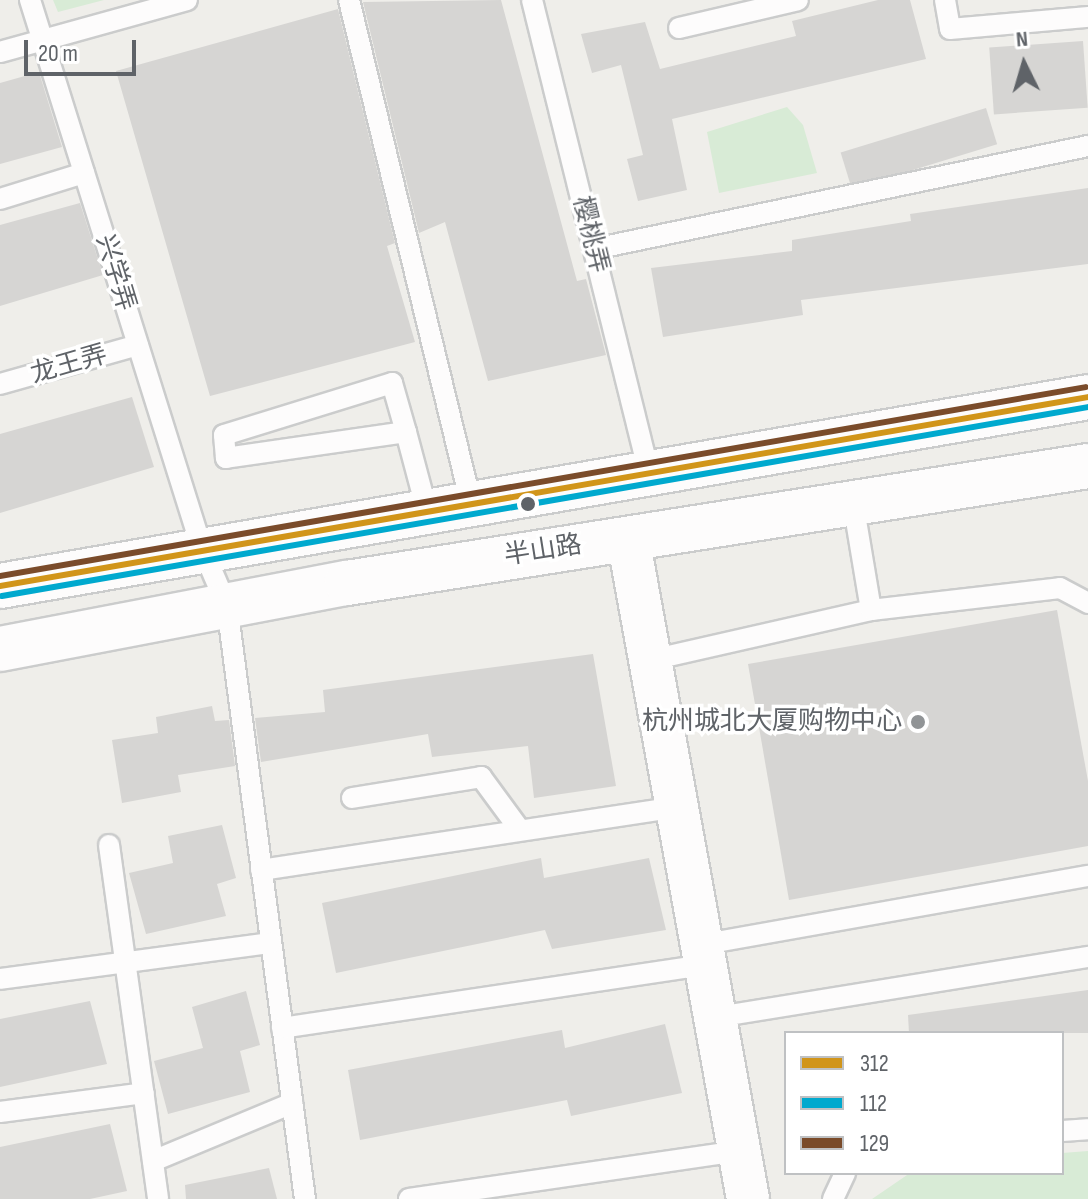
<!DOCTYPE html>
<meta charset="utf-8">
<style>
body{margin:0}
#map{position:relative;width:1088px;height:1199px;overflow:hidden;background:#efeeea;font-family:"Sofia Sans Condensed","Noto Sans SC",sans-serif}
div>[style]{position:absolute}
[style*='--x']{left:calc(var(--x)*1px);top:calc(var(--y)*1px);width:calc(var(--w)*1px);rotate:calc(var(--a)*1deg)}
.green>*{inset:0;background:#d8ebd6}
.building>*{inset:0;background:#d6d5d3;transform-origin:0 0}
.roads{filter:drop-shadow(2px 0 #cbcccc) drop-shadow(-2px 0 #cbcccc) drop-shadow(0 2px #cbcccc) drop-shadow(0 -2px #cbcccc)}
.lane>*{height:20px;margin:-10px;padding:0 10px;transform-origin:10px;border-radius:10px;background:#fdfcfc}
.street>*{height:42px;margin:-21px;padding:0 21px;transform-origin:21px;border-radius:21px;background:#fdfcfc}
.secondary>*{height:44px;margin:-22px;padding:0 22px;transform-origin:22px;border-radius:22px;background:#fdfcfc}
.bus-1>*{height:6px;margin:-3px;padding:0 3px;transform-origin:3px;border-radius:3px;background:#d1951a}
.bus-2>*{height:6px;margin:-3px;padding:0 3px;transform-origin:3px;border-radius:3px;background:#00a9ce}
.bus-3>*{height:6px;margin:-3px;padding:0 3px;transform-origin:3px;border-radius:3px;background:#7a4b2a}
.dots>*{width:22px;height:22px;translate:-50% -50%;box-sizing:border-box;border:4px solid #fff;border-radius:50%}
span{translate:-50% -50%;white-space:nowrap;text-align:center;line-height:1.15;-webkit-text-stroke:7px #fff;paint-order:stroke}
.street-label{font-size:26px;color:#5f6368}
.poi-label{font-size:26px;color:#5f6368}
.right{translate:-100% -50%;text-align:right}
.legend{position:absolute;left:784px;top:1031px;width:280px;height:144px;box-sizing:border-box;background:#fff;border:2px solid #bfc1c3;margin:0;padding:10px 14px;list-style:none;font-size:24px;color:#5f6368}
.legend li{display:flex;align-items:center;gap:16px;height:40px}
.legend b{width:40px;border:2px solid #bfc1c3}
.north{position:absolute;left:984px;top:24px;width:80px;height:80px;-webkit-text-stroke:6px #fff;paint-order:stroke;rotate:355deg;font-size:22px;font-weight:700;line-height:32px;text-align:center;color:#5f6368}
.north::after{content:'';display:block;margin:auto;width:28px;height:36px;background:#5f6368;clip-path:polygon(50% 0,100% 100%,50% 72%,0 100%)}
.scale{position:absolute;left:24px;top:40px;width:112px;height:36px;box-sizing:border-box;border:4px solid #5f6368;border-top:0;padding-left:10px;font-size:24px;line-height:28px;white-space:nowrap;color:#5f6368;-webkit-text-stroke:6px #fff;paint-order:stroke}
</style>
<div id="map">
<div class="green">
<i style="clip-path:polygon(53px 0,104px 0,58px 12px)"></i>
<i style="clip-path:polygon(787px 107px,803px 125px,817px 173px,719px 193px,707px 132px)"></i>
<i style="clip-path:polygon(1088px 1151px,1088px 1199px,872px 1199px,910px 1173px,1062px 1173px,1062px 1153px)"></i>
</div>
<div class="building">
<i style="clip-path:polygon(501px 0,577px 281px,586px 279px,606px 355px,488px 381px,445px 222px,419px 233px,363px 2px)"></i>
<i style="clip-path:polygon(878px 0,910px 0,926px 59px,672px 119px,687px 190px,638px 201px,627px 159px,643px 155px,621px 65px,592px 73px,581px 34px,645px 22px,660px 69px,796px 36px,792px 21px)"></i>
<i style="clip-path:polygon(338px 9px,395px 243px,387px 246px,415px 342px,210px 396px,116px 71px)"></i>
<i style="left:1083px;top:41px;width:67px;height:94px;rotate:86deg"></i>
<i style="clip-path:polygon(39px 72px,62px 147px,0 164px,0 83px)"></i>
<i style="left:986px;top:108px;width:38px;height:152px;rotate:73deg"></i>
<i style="clip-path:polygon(1088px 188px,1088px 264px,801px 300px,803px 315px,663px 337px,651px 268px,792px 251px,792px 240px,911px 221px,910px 214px)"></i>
<i style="clip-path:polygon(80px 203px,103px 275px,0 306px,0 225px)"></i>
<i style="clip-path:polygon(132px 397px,154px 467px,0 513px,0 434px)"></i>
<i style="clip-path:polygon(1057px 610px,1088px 781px,1088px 846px,789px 900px,748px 664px)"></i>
<i style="clip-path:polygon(593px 654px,616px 786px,534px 798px,528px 746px,432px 757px,428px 734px,261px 762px,255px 718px,325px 712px,323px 690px)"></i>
<i style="clip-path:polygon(212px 706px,215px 721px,229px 720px,235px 766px,178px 775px,181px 792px,122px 803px,112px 740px,158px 733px,156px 717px)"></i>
<i style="clip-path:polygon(222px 825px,236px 878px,217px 884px,226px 916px,146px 934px,129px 873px,173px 863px,168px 836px)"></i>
<i style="clip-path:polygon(541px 858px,544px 878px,649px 858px,666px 930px,552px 949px,545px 930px,336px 973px,322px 903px)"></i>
<i style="clip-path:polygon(1088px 990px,1088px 1033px,909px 1033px,908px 1015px)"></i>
<i style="clip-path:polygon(246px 991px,260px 1045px,240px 1051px,250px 1092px,168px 1114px,154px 1061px,203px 1048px,192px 1007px)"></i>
<i style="clip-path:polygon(90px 1001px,107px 1064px,0 1087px,0 1019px)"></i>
<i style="clip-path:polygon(665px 1024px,682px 1093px,571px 1116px,567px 1100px,360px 1140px,348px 1070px,562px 1030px,565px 1048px)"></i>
<i style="clip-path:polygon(110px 1124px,127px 1191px,90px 1199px,0 1199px,0 1147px)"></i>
<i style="clip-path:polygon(269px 1168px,277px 1199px,186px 1199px,185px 1185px)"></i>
</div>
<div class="roads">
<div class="lane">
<i style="--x:30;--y:0;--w:572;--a:72.61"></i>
<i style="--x:201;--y:546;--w:65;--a:66.6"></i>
<i style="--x:227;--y:606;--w:598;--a:82.51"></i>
<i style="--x:349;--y:0;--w:513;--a:76.37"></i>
<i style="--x:532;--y:0;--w:484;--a:76.1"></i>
<i style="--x:945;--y:0;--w:29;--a:80"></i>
<i style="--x:950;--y:29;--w:139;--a:-5"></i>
<i style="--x:679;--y:28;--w:122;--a:-13.2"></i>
<i style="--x:0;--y:52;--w:194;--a:-15.5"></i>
<i style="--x:0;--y:199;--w:88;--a:-17.2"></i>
<i style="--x:594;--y:249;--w:505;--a:-11.78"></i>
<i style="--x:0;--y:384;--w:143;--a:-15.8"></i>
<i style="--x:406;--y:432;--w:182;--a:171.8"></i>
<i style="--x:226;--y:458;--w:23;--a:-95"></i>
<i style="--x:224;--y:435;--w:176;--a:-17.2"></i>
<i style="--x:392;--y:383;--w:51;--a:74.1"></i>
<i style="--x:406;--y:432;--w:78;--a:75.1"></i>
<i style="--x:871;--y:610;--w:190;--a:-6.6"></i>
<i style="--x:1060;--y:588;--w:32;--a:28"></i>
<i style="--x:651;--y:660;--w:226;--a:-12.8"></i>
<i style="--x:871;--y:610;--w:109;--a:-99.5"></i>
<i style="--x:352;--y:798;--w:131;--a:-9.2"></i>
<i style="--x:481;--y:777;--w:66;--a:53.7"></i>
<i style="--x:109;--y:845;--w:357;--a:82.1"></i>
<i style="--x:261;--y:870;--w:423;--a:-8.6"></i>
<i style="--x:705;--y:944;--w:389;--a:-10.1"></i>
<i style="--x:0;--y:979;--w:273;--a:-7.6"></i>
<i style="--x:717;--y:1017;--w:376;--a:-9.2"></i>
<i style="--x:282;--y:1028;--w:431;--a:-8.5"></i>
<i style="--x:0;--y:1112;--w:145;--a:-7.5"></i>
<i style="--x:1062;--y:1131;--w:26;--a:-4"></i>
<i style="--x:153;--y:1161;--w:151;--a:-22.6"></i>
<i style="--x:409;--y:1199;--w:334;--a:-8.3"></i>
<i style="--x:833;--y:1199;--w:29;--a:-65"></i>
</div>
<div class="street">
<i style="--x:628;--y:538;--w:672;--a:79.71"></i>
</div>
<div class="secondary">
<i style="--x:0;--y:586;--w:1104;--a:-9.85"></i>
<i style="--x:0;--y:649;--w:353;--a:-10.8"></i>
<i style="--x:347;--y:583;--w:750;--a:-8.97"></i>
</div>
</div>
<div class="bus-1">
<i style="--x:0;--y:586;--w:1104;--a:-9.85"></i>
</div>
<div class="bus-2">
<i style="--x:2;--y:596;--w:1102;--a:-9.87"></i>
</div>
<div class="bus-3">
<i style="--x:0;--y:576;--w:1102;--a:-9.87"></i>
</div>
<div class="dots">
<i style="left:528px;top:504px;background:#5f6368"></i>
<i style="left:918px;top:722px;background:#919496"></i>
</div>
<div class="street-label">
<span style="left:590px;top:235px;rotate:76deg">樱桃弄</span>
<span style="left:115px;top:273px;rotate:73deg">兴学弄</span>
<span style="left:69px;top:365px;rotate:-16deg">龙王弄</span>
<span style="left:543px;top:551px;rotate:-9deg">半山路</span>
</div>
<div class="poi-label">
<span class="right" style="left:902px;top:722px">杭州城北大厦购物中心</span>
</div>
<ul class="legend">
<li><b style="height:10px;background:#d1951a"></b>312</li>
<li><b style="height:10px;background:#00a9ce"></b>112</li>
<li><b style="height:10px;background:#7a4b2a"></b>129</li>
</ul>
<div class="north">N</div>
<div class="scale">20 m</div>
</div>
